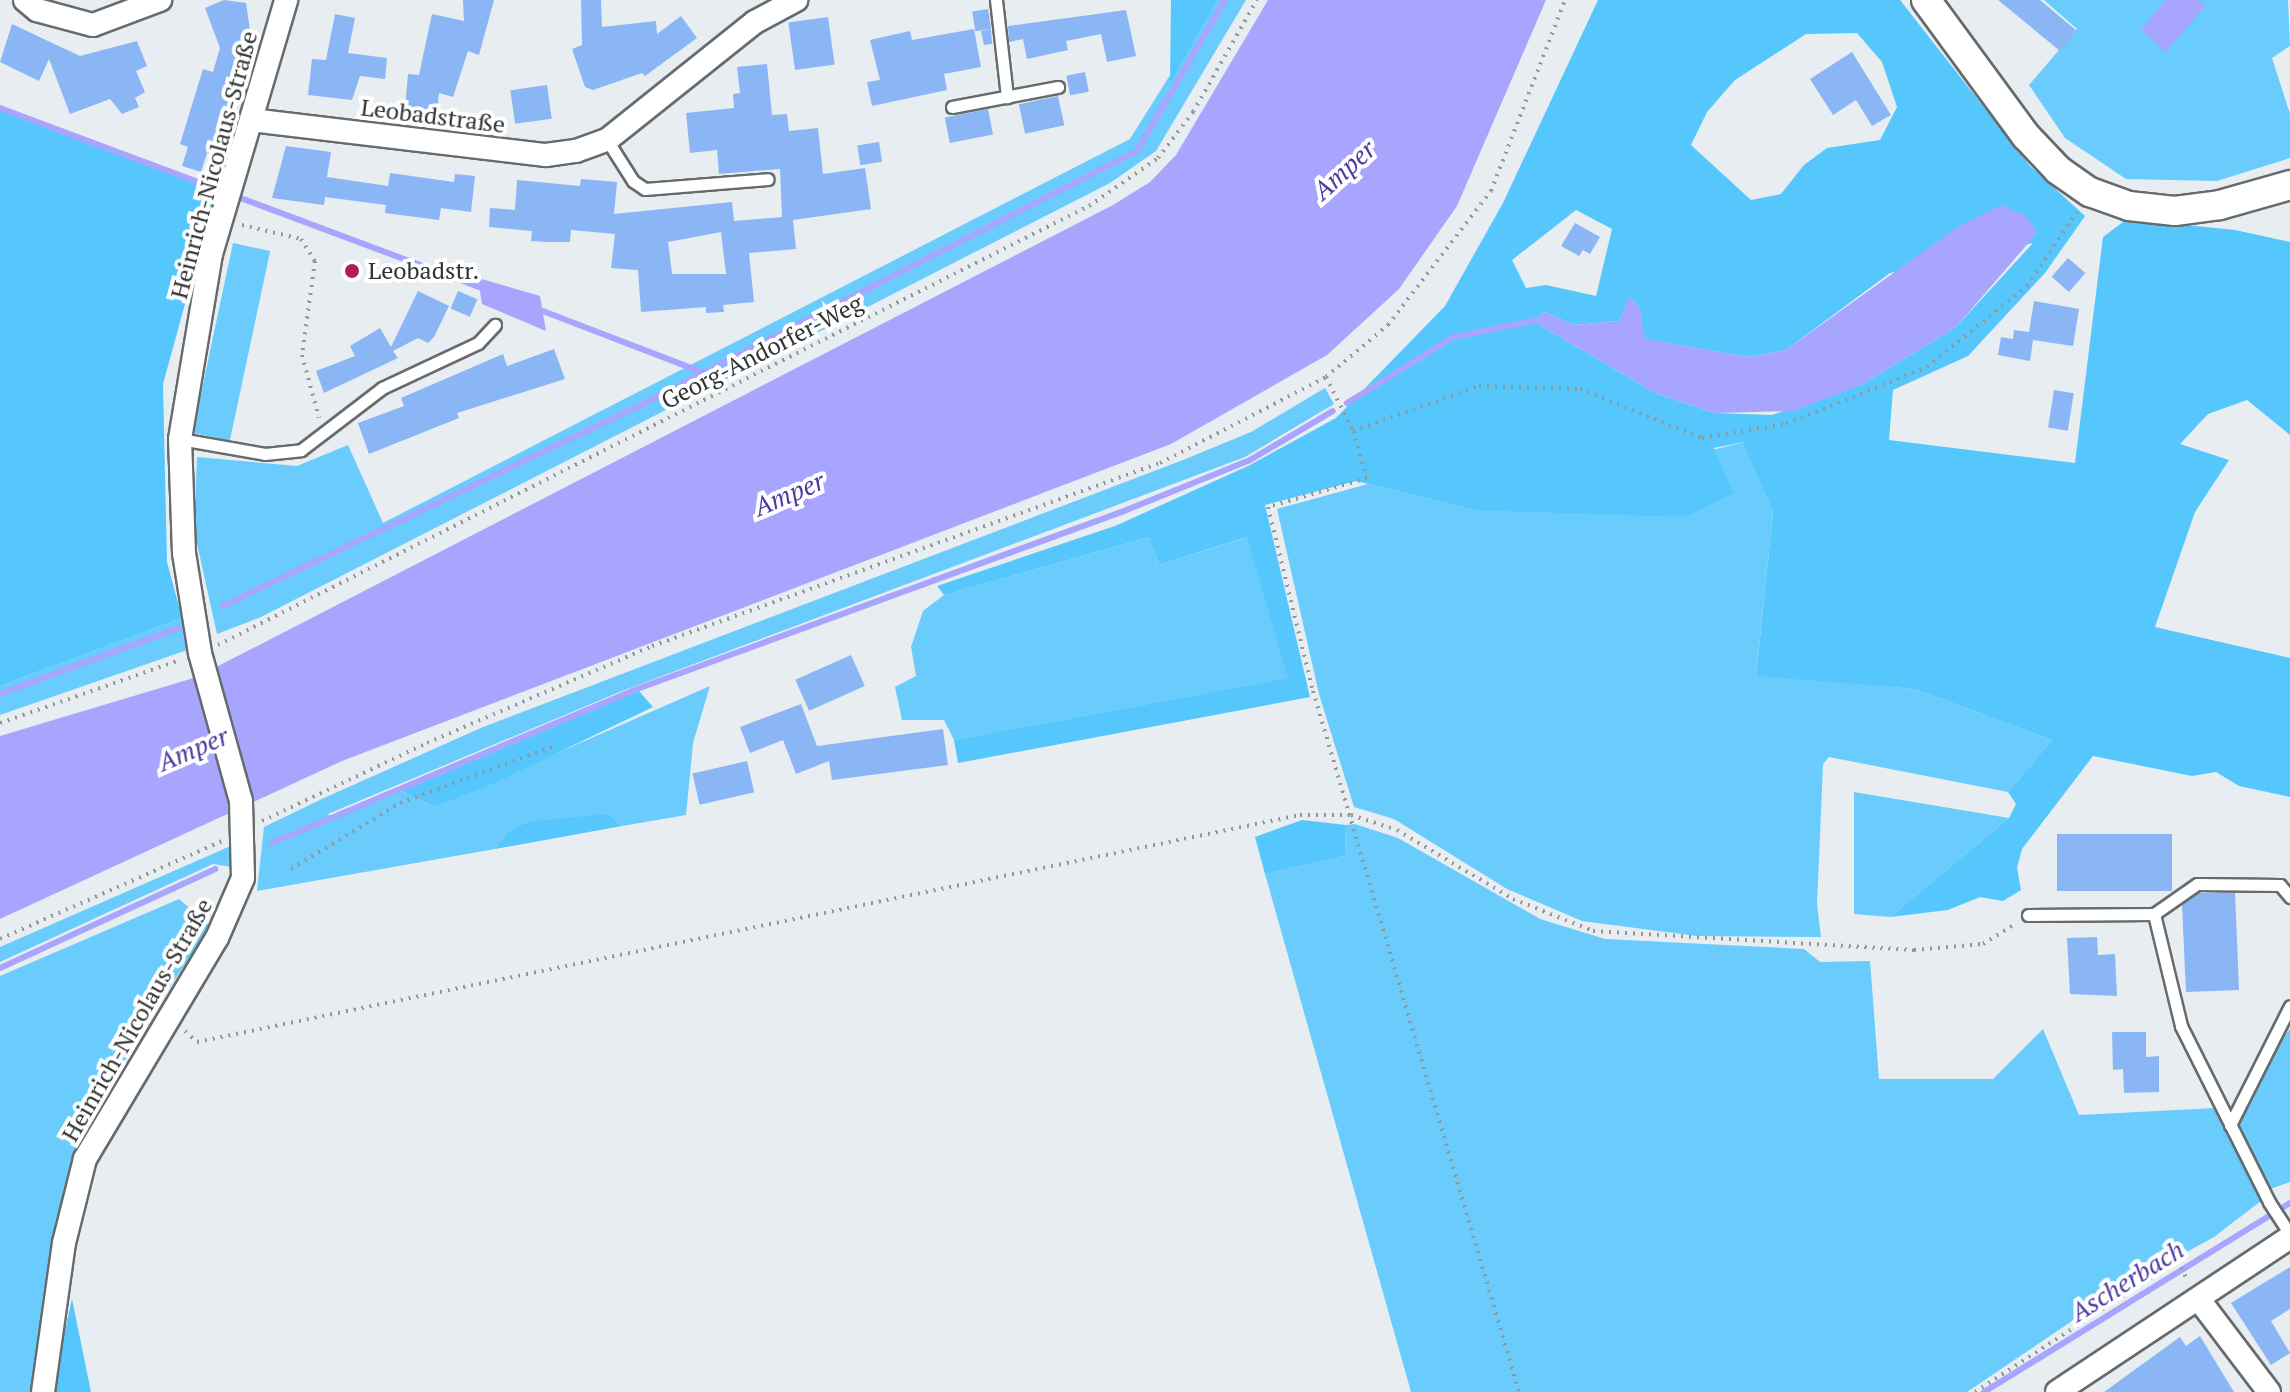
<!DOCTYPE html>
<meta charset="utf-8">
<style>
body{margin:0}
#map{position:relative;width:2290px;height:1392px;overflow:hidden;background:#e7edf0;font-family:"PT Serif",serif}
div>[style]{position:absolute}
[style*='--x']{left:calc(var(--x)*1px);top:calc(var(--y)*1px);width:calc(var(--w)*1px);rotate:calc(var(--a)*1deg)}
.green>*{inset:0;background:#69ccfc;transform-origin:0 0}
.forest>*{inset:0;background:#55c7fc}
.water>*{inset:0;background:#a7a5fe}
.stream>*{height:6px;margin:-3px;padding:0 3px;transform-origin:3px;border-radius:3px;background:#a7a5fe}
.building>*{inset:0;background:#8bb6f5;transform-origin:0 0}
.path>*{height:4px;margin-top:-2px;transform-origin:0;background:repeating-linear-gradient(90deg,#929799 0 2px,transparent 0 8px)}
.roads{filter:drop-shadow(2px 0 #666b6e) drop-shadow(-2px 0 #666b6e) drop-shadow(0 2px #666b6e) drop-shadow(0 -2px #666b6e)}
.service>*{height:11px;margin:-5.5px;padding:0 5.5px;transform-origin:5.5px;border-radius:5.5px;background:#fff}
.minor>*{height:22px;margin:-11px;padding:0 11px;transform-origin:11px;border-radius:11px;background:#fff}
.tertiary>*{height:28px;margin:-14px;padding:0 14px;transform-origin:14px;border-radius:14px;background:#fff}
.dots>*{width:22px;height:22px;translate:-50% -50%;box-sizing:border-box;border:4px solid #fff;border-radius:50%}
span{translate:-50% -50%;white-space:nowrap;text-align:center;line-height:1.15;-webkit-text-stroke:8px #fff;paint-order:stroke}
.street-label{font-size:24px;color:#313334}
.poi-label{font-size:24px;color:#313334}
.left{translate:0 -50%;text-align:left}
.water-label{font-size:26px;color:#4a3ca1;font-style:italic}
</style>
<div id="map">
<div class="green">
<i style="clip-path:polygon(1217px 0,1246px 0,1156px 151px,1110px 183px,261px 617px,217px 634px,194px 530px,197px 457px,297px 466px,348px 445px,383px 523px,1130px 139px)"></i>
<i style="clip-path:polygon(2044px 0,2288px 0,2290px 46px,2272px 58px,2290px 114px,2290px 158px,2217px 181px,2126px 179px,2065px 138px,2029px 85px,2077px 29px)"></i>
<i style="left:233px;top:243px;width:38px;height:194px;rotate:12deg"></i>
<i style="clip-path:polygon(1325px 388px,1334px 404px,1245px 457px,622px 691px,328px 814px,332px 819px,402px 791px,434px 807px,710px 686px,693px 743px,686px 815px,622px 826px,608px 814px,506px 834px,495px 849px,257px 891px,264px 827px,324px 798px,483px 727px,1183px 460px,1251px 432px)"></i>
<i style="clip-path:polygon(1744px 442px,1773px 512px,1756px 675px,1915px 689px,2052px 740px,2008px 792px,1829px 757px,1823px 764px,1817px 904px,1821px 937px,1697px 936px,1582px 921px,1507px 889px,1394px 819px,1354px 807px,1319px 694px,1277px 509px,1368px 484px,1474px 510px)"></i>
<i style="clip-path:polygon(1149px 537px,1159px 565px,1248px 537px,1289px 678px,954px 740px,944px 720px,902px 720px,895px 687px,916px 676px,911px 647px,923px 611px,944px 595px)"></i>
<i style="clip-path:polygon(182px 618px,190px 649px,0 715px,0 686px)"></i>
<i style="clip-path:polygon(1854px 792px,2009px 818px,1890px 917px,1854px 914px)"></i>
<i style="clip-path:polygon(1355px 824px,1398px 838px,1540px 919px,1605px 939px,1804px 949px,1820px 962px,1870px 961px,1879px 1079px,1993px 1079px,2043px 1029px,2079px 1115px,2216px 1108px,2261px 1201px,2214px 1237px,2121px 1288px,1967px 1392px,1411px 1392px,1265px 874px,1345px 856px,1346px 825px)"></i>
<i style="clip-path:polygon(233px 845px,232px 867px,213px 864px,0 962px,0 947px)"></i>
<i style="clip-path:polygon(179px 899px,210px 926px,138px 1036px,71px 1162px,35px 1392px,0 1392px,0 976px)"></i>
<i style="clip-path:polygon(2290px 1029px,2290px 1182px,2267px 1190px,2238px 1127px,2270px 1054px)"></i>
</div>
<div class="forest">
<i style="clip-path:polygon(1171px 0,1217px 0,1170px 83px)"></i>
<i style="clip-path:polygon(evenodd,1598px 0,1900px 0,2030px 166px,2085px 216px,2045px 273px,1968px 356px,1893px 390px,1889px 440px,2075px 463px,2103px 237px,2127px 219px,2235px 230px,2290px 242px,2290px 435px,2247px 400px,2208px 414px,2180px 444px,2229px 460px,2195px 512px,2155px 627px,2290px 658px,2290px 797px,2239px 786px,2216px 772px,2192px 776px,2093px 756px,2022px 849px,2017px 868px,2021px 890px,2003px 901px,1980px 897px,1948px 910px,1890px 917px,2009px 818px,2016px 804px,2008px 792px,2052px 740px,1915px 689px,1756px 676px,1773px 512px,1743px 442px,1714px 448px,1733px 493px,1685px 517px,1474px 510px,1356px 481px,1265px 505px,1310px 697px,958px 763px,954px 740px,1288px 678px,1247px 537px,1159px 565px,1149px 537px,944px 595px,937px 586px,1115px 526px,1248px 466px,1336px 418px,1445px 306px,1503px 203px,1598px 0,1857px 33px,1882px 62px,1897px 107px,1880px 140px,1827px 148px,1804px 165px,1781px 194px,1751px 200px,1691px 145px,1707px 112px,1735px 80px,1806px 34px,1857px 33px,1598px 0,1576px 210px,1612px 229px,1596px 296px,1546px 285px,1526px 288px,1512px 260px,1576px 210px,1598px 0,2033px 243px,1956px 327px,1863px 384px,1772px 415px,1715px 413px,1655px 393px,1533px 321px,1545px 312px,1574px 325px,1619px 321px,1630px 297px,1640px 309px,1644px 339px,1749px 357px,1786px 350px,1890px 273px,2033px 243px)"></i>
<i style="clip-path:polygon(0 109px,216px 191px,163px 384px,167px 562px,182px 618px,0 686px)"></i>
<i style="clip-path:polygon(639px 691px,653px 707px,499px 781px,434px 807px,402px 791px)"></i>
<i style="clip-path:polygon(608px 814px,622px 826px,495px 849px,506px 834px,528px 822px)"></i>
<i style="clip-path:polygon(1302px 820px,1346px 825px,1345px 856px,1265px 874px,1255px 837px)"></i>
<i style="clip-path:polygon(72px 1299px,91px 1392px,51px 1392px)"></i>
</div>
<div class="water">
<i style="clip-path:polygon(1268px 0,1546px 0,1457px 206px,1399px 289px,1327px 355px,1171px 444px,342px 761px,0 919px,0 736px,197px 677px,1113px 205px,1150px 182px,1176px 155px)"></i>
<i style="clip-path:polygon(2166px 0,2198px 0,2205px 6px,2166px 52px,2141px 30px)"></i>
<i style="clip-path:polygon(2001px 205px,2026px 216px,2037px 233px,1956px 327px,1863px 384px,1794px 411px,1715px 413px,1655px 393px,1533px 321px,1545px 312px,1574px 325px,1619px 321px,1630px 296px,1640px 309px,1645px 339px,1749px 357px,1786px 350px,1959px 226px)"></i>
<i style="clip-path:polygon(478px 278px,540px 296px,546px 331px,482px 304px)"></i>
</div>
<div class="stream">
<i style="--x:0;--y:108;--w:517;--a:20.5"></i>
<i style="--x:535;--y:308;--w:181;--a:21"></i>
<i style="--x:1347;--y:403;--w:126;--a:-31.7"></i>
<i style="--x:1454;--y:337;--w:81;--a:-11.4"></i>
<i style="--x:223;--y:606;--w:459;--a:-25.7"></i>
<i style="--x:637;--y:407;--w:562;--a:-27.11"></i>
<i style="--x:1137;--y:151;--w:175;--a:-59.8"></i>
<i style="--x:0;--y:694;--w:190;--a:-20.3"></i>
<i style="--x:272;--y:843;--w:396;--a:-22.9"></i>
<i style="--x:637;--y:689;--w:519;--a:-20.08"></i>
<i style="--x:1124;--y:511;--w:136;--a:-22"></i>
<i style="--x:1250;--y:460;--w:96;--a:-30.6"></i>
<i style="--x:0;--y:968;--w:237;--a:-24.7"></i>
<i style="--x:1984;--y:1392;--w:360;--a:-31.7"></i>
</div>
<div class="building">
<i style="clip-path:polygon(224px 0,246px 3px,251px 36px,244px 38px,232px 78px,238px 80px,214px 155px,207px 153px,201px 172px,182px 166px,188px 147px,180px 144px,203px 69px,213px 72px,220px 48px,205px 8px)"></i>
<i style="clip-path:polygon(463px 0,494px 0,479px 55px,468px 51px,453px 97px,439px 93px,437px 111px,405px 108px,408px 74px,419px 75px,432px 14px,464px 21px)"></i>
<i style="clip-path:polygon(581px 0,601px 0,602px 27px,656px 21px,657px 34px,681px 16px,697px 38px,645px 76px,642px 73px,593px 90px,585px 87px,572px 49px,582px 45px)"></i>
<i style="clip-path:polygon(1998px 0,2040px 0,2077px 31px,2060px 51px)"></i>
<i style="left:988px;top:9px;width:20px;height:16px;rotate:81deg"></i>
<i style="clip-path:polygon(1126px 10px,1136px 56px,1107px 62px,1101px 34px,1066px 41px,1068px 50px,1027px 59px,1023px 39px,1009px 42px,1008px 26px)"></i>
<i style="clip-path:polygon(335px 14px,355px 18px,348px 53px,387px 58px,385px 79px,360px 76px,352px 100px,308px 95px,312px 59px,326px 60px)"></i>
<i style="left:828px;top:17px;width:48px;height:40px;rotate:82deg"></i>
<i style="clip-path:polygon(12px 24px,80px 56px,137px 41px,147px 66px,136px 71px,145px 92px,135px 98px,139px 107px,122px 114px,110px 99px,70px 114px,49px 59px,39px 81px,0 62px)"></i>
<i style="clip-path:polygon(974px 29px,981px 67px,944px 74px,947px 90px,872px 106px,867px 82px,880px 80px,870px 40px,910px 31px,912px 40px)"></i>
<i style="clip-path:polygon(991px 29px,992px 44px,984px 45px,981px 31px)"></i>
<i style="clip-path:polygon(1852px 52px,1891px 115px,1872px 126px,1856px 100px,1833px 115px,1810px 79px)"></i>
<i style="clip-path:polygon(evenodd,767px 64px,772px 115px,787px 114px,789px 131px,818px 128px,823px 174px,865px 168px,871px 209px,793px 220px,796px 249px,749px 253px,754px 302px,723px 305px,724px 312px,706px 313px,706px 307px,641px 312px,638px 270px,611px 268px,615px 234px,571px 230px,570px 242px,547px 242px,531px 241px,532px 231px,489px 227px,490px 208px,515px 210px,517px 180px,580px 186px,581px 179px,617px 182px,614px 214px,732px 202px,734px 221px,782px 217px,780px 169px,719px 174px,717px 150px,690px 153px,686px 113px,734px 108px,733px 94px,740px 93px,737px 67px,767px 64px,721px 232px,726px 274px,672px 274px,668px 242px,721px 232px)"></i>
<i style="left:1085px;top:72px;width:20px;height:19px;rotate:79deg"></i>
<i style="left:547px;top:85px;width:34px;height:37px;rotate:82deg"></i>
<i style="left:1058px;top:96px;width:30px;height:40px;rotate:78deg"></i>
<i style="left:988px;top:109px;width:26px;height:44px;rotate:79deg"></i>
<i style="left:879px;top:142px;width:20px;height:22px;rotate:81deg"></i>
<i style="clip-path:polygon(286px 146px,331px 152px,327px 177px,388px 186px,390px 173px,454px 182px,455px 174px,475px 176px,471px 212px,441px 208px,439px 220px,385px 213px,386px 205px,325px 197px,324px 205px,272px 198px)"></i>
<i style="clip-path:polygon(1575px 223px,1600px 237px,1590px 254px,1583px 250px,1579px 256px,1561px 246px)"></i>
<i style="left:2068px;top:258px;width:23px;height:25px;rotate:41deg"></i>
<i style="clip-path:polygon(418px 291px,449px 306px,434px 337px,428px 343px,418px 338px,393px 351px,398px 358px,324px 393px,316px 371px,355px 356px,350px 346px,380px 328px,391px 347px)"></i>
<i style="left:458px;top:291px;width:21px;height:19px;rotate:23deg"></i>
<i style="clip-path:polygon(2034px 301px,2079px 309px,2073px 346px,2033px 340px,2030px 361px,1998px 355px,2001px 337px,2013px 339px,2014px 330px,2029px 332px)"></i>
<i style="clip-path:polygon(554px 349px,565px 379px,457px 413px,459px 418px,369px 454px,358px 423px,404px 406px,401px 398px,503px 354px,507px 366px)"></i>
<i style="left:2054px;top:390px;width:20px;height:38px;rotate:9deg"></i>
<i style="left:851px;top:655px;width:34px;height:61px;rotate:66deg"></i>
<i style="clip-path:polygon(801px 704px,817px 746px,943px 729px,948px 765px,832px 780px,829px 761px,796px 774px,783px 740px,750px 753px,740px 727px)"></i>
<i style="left:747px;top:761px;width:32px;height:56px;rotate:77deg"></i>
<i style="left:2172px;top:834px;width:57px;height:115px;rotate:90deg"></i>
<i style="clip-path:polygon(2198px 893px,2235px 893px,2239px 990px,2186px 992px,2182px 905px)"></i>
<i style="clip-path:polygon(2097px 937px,2098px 955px,2115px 954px,2117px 996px,2070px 994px,2067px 938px)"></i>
<i style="clip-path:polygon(2112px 1032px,2146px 1032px,2146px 1057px,2159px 1056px,2159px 1092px,2124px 1093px,2123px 1069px,2113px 1070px)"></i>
<i style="clip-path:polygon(2290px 1267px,2290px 1309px,2271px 1321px,2290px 1353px,2271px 1365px,2231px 1303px)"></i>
<i style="clip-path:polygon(2200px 1336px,2234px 1392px,2104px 1392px,2180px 1337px,2186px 1346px)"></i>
</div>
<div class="path">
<i style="--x:242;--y:225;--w:61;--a:13.3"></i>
<i style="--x:301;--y:239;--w:26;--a:58"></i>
<i style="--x:315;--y:261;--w:95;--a:97.9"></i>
<i style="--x:302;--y:355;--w:65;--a:74.9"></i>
<i style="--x:1326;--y:377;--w:60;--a:63.4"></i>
<i style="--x:1353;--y:431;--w:134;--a:-19.7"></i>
<i style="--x:1479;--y:386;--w:101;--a:1.7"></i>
<i style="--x:1580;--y:389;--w:131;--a:21.9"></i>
<i style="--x:1702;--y:438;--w:85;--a:-9.5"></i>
<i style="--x:1786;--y:424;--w:152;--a:-22"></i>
<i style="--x:1927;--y:367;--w:129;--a:-39"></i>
<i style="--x:2027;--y:286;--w:89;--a:-56"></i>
<i style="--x:1353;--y:431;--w:49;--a:73.4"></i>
<i style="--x:1367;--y:478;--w:103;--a:163.7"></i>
<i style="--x:1268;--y:507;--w:189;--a:76.3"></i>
<i style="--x:1313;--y:691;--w:731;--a:73.62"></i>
<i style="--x:218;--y:645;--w:975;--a:-26.75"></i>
<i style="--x:1089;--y:206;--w:84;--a:-34.8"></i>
<i style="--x:1158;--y:158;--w:58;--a:-52.7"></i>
<i style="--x:1193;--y:112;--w:129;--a:-60.3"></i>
<i style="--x:0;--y:723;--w:191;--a:-19.3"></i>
<i style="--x:262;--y:821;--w:183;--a:-25.3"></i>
<i style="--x:427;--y:743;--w:245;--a:-23.3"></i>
<i style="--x:652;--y:646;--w:540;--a:-19.81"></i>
<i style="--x:1160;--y:463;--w:187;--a:-27.4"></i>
<i style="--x:1326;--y:377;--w:81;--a:-40"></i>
<i style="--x:1388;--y:325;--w:169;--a:-52.5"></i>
<i style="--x:1491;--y:191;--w:205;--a:-68.8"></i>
<i style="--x:291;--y:869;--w:127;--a:-31.2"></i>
<i style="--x:400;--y:803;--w:167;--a:-20.3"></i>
<i style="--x:0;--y:939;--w:243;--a:-23.8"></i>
<i style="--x:185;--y:1031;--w:16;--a:43"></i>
<i style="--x:197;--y:1042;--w:1126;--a:-11.63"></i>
<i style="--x:1300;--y:815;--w:51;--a:0"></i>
<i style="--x:1351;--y:815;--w:48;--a:18.1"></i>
<i style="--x:1397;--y:830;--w:135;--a:30.7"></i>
<i style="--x:1513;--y:899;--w:86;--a:21.8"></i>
<i style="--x:1593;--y:931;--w:322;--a:3.4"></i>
<i style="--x:1914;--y:950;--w:69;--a:-5"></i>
<i style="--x:1983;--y:944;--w:38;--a:-32"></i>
<i style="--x:1975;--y:1392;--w:242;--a:-33"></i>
<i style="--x:2178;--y:1260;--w:24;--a:66"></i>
</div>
<div class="roads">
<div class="service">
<i style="--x:996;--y:0;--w:98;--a:83.5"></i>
<i style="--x:952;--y:107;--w:108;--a:-10.7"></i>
<i style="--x:607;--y:140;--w:49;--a:57.6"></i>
<i style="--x:633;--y:181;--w:14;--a:34"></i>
<i style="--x:645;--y:189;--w:123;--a:-4.6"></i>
<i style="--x:180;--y:439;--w:86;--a:10"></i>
<i style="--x:265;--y:454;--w:36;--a:-6"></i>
<i style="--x:301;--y:450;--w:102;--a:-37.4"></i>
<i style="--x:382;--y:388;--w:106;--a:-25.1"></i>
<i style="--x:478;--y:343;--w:25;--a:-47"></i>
<i style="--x:2154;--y:914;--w:52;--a:-34.9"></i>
<i style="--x:2197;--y:884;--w:83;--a:0.7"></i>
<i style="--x:2280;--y:885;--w:16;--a:50"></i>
<i style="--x:2028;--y:915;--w:126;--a:-0.5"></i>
<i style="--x:2154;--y:914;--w:115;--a:76.4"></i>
<i style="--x:2181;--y:1026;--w:197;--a:63.4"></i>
<i style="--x:2269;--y:1202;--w:38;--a:57"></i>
<i style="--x:2230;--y:1125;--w:133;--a:-63.2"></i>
</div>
<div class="minor">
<i style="--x:25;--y:0;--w:16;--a:40"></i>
<i style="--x:37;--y:10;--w:58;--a:15"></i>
<i style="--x:93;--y:25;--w:72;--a:-20.5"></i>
<i style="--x:251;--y:120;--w:297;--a:6.8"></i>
<i style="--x:546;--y:155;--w:30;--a:-8"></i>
<i style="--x:576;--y:151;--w:33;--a:-20"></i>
<i style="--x:607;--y:140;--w:189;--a:-38.6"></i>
<i style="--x:755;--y:22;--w:47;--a:-28.2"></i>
<i style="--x:2200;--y:1301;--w:114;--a:52.8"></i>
<i style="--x:43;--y:1392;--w:150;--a:-82"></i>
<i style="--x:64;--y:1243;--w:87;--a:-76"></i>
<i style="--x:85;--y:1159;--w:257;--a:-59.2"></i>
<i style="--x:217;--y:938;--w:65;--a:-66.6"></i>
<i style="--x:243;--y:878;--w:77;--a:-91.5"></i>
<i style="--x:241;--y:801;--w:154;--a:-105.5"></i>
<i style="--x:200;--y:653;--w:101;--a:-99.1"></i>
<i style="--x:184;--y:553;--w:114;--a:-92"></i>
<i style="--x:180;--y:439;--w:188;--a:-80.5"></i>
<i style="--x:211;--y:254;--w:265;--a:-73.5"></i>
<i style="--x:2057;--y:1392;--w:280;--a:-33.6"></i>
</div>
<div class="tertiary">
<i style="--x:1926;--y:0;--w:169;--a:53.7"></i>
<i style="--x:2026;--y:136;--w:47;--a:46.7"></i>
<i style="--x:2058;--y:170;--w:39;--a:35"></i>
<i style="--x:2090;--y:192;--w:41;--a:19.7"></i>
<i style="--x:2129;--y:206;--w:46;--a:6.2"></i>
<i style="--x:2175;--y:211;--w:45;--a:-7.6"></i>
<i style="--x:2220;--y:205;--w:73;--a:-15.9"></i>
</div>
</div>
<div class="dots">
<i style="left:352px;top:271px;background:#ad1f59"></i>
</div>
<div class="street-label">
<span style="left:433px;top:116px;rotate:7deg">Leobadstraße</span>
<span style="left:214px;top:165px;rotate:-75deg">Heinrich-Nicolaus-Straße</span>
<span style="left:762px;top:352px;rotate:-27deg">Georg-Andorfer-Weg</span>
<span style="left:137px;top:1020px;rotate:-60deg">Heinrich-Nicolaus-Straße</span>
</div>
<div class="poi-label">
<span class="left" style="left:368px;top:271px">Leobadstr.</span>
</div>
<div class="water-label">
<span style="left:1344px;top:170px;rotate:-42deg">Amper</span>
<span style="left:789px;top:494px;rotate:-23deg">Amper</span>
<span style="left:193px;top:749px;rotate:-23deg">Amper</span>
<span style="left:2127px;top:1281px;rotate:-32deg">Ascherbach</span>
</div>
</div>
